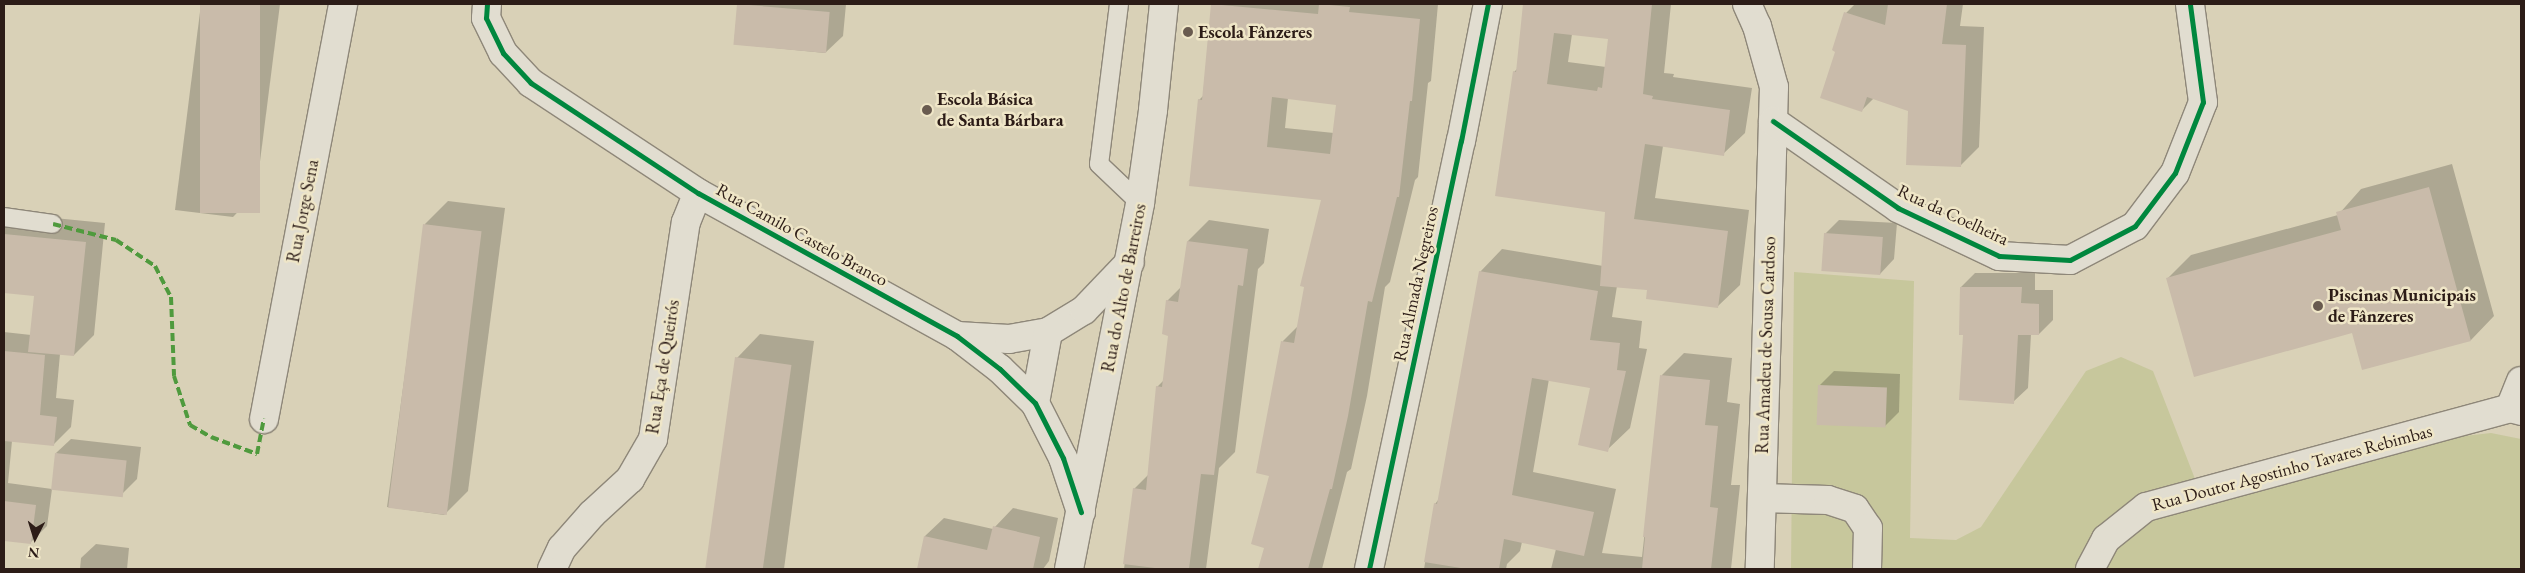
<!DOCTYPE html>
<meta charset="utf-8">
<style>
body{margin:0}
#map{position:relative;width:2525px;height:573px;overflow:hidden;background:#d9d1b7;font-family:"EB Garamond",serif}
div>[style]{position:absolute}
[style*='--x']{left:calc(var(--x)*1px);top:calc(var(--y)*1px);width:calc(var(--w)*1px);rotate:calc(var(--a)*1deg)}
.green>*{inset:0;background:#c7c79c}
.shadow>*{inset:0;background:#0003}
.building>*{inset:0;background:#c9bbaa;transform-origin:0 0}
.roads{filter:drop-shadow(1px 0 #8e8779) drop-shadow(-1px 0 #8e8779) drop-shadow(0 1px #8e8779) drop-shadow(0 -1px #8e8779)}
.lane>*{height:18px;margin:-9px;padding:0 9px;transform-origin:9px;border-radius:9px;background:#e1ddd0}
.street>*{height:28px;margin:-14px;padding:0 14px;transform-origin:14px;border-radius:14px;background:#e1ddd0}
.secondary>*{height:28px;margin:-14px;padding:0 14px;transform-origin:14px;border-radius:14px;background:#e1ddd0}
.quiet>*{height:4px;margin-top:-2px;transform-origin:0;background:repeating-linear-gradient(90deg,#4f9a3d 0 8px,transparent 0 12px)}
.cycleway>*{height:5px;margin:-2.5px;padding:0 2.5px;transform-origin:2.5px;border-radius:2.5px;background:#00873e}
.dots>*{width:14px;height:14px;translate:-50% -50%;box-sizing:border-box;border:2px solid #efe6c7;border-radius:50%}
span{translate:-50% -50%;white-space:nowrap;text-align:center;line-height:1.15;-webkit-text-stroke:5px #efe6c7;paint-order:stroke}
.poi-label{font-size:18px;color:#2c1c17;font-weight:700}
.left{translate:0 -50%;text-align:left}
.street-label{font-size:18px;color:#2c1c17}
.frame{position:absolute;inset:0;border:5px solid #2c1c17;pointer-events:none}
.north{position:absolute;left:10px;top:513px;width:50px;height:50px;-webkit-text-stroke:4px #efe6c7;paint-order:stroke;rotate:185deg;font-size:14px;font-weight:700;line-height:20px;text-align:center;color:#2c1c17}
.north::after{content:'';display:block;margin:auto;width:18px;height:22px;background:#2c1c17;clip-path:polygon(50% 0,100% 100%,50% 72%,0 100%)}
</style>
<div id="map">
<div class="green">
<i style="clip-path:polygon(1794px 272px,1914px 281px,1910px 538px,1956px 540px,1981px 527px,2086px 371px,2121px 357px,2153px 371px,2204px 502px,2429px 440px,2491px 433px,2521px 439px,2521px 569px,1791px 569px)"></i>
</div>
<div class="shadow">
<i style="clip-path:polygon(201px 4px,280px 4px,256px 193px,233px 217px,175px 210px)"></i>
<i style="clip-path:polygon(738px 4px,846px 4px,843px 36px,825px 53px,734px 44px)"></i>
<i style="clip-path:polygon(evenodd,1212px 4px,1438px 4px,1431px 81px,1428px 83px,1418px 177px,1415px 180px,1390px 282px,1385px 287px,1367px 396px,1351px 469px,1347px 472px,1322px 569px,1260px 569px,1266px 547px,1271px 475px,1258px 472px,1283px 341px,1299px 325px,1322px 198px,1199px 100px,1203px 96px,1212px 4px,1288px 98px,1337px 103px,1334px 133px,1285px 128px,1288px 98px)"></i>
<i style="clip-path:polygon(evenodd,1525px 4px,1671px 4px,1664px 73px,1674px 74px,1673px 77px,1752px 88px,1745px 133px,1723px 154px,1663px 146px,1655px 198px,1749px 210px,1740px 285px,1718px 306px,1648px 289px,1617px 286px,1612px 317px,1642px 321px,1639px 348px,1647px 349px,1630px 428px,1607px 450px,1591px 387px,1549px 379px,1533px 472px,1616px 489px,1602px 553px,1642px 557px,1662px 375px,1684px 353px,1732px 358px,1727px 402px,1740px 404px,1731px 485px,1740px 485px,1731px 569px,1551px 569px,1556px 549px,1522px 542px,1520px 551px,1507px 564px,1506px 569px,1424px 569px,1435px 504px,1439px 499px,1480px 272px,1502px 249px,1603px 266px,1607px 211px,1514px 72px,1517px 69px,1525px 4px,1572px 34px,1609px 38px,1606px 67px,1568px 62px,1572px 34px)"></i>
<i style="clip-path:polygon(1855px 4px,1963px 4px,1960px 26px,1984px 27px,1979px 147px,1961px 165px,1909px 110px,1874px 98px,1862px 110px,1837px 51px,1846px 13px)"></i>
<i style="clip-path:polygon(2452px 164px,2494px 316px,2471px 340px,2363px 369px,2353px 332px,2168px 278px,2191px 255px,2338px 215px,2361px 189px)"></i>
<i style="clip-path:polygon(448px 201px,505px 208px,468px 491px,444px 515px,387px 507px,425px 224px)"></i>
<i style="clip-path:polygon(4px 213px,105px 223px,94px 335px,74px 355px,60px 354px,56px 398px,74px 400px,71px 427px,54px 444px,12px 441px,8px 483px,52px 489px,47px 526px,30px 543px,6px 540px,4px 542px,4px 332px,31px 335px,36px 295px,4px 291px)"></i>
<i style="clip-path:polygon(1209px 220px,1269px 229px,1264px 263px,1258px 269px,1235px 452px,1219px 468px,1206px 569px,1124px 569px,1134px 489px,1149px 474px,1157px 387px,1164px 380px,1170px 335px,1167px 301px,1181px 287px,1188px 241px)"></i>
<i style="clip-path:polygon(1839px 220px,1897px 223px,1894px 259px,1880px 274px,1825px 234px)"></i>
<i style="clip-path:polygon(1975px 273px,2035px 273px,2035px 290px,2053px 290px,2053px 320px,2039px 334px,2031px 334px,2028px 388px,2013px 402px,1964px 333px,1961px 287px)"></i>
<i style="clip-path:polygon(760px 334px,814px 341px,784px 569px,709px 569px,737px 358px)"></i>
<i style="clip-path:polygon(1834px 371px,1900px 374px,1899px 412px,1884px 427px,1820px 385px)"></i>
<i style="clip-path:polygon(71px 439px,141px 447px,137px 479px,123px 493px,56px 453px)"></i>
<i style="clip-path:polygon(1013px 508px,1058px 518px,1049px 561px,1043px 569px,918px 569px,925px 536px,944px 518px,993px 529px)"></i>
<i style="clip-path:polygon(96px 544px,129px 548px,127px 569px,80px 569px,81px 558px)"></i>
</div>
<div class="building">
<i style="left:200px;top:4px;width:60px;height:209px"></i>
<i style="left:737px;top:4px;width:93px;height:41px;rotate:5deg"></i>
<i style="clip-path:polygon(evenodd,1211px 4px,1318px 14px,1319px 4px,1350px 7px,1349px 12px,1420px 19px,1412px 101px,1410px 101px,1399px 197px,1397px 197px,1372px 302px,1368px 301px,1348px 416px,1332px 489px,1330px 489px,1308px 569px,1258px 569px,1264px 548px,1251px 544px,1269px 476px,1256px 473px,1281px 341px,1294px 343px,1304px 287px,1300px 286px,1321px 200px,1189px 186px,1198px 99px,1202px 100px,1211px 4px,1272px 97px,1336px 105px,1330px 154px,1267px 147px,1272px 97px)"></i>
<i style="clip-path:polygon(evenodd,1523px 4px,1652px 4px,1643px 94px,1653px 96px,1652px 99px,1730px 110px,1724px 156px,1645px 144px,1634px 219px,1728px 231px,1718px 308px,1646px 299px,1647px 290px,1600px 286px,1605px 212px,1495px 196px,1513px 71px,1516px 72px,1523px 4px,1554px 33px,1608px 39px,1602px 88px,1598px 87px,1597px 91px,1547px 84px,1554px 33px)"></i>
<i style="clip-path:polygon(1888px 4px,1947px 4px,1942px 44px,1966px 45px,1961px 167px,1906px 165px,1908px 111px,1867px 97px,1862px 112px,1820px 98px,1835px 52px,1832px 50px,1844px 12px,1885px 25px)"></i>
<i style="clip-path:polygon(2429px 187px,2471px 341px,2362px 370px,2352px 333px,2194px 377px,2166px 278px,2341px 230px,2336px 212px)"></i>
<i style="left:423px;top:224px;width:59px;height:286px;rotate:7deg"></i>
<i style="left:1824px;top:233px;width:59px;height:38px;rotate:4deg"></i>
<i style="clip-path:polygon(4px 234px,86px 242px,74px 356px,28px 352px,34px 296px,4px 293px)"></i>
<i style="clip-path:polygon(1187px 241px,1248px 249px,1243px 286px,1238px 285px,1214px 475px,1201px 474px,1189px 569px,1163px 569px,1123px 564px,1133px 488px,1146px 490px,1156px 386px,1162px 387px,1168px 336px,1162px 334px,1166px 300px,1178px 302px)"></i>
<i style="clip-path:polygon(1479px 271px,1598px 291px,1590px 340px,1620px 343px,1617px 370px,1626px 371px,1608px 452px,1578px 445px,1590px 388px,1532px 378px,1512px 495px,1594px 512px,1584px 556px,1504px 539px,1499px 569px,1467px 569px,1424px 562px,1434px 503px,1437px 504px)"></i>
<i style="clip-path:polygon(1960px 287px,2022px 287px,2021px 303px,2039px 304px,2039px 335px,2018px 335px,2014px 404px,1959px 400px,1963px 335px,1959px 335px)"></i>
<i style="clip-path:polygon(4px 351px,45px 355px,40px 415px,57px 417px,54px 446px,4px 441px)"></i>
<i style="left:735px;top:357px;width:57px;height:214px;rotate:8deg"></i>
<i style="clip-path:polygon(1660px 375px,1710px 380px,1705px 425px,1718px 426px,1710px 507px,1718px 508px,1711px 569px,1642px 569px,1645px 537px,1643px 537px)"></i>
<i style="left:1818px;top:385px;width:69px;height:40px;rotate:2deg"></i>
<i style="left:55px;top:453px;width:72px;height:37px;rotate:6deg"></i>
<i style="clip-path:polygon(4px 501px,36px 505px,31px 544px,4px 541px)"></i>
<i style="clip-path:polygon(993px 526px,1040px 537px,1033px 569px,917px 569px,924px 536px,987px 550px)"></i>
</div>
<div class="roads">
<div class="lane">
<i style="--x:1119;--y:4;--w:161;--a:97.1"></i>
<i style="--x:1099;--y:164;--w:57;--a:43.6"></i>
<i style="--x:4;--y:217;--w:49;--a:8.1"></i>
</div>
<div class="street">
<i style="--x:487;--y:4;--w:14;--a:94"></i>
<i style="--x:486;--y:18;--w:39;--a:64"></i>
<i style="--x:503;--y:53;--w:41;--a:47"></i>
<i style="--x:531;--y:83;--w:200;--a:33.4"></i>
<i style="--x:698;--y:193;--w:296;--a:28.9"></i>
<i style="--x:957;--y:336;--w:54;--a:37.5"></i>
<i style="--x:1000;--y:369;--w:49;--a:44.2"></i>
<i style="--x:1035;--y:403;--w:62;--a:63"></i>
<i style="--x:1063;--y:458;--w:57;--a:71.6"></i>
<i style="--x:1747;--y:4;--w:24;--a:66"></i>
<i style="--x:1757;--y:26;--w:63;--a:74.4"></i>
<i style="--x:1774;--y:87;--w:482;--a:91.7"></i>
<i style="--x:1773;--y:121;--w:152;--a:34.8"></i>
<i style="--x:1898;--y:208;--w:112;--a:25.4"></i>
<i style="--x:1999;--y:256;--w:71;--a:3.2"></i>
<i style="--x:2070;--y:260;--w:73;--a:-27.6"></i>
<i style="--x:2135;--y:226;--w:66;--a:-53"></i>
<i style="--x:2175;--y:173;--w:76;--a:-68.5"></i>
<i style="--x:2203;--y:102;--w:99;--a:-97.6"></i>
<i style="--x:957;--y:336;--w:52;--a:3.3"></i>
<i style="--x:1009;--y:339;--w:40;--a:-10"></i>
<i style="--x:1048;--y:332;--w:42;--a:-31.4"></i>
<i style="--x:1084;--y:310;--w:66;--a:-46.2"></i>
<i style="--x:1035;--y:403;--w:72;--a:-79.6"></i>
<i style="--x:2510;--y:408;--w:29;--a:-68"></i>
<i style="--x:264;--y:419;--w:422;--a:-79.2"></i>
<i style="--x:1762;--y:498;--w:66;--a:1.7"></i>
<i style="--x:1828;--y:500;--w:28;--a:18"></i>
<i style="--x:1855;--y:509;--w:23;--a:56"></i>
<i style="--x:1868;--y:528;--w:41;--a:91.4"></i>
<i style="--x:552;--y:569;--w:23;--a:-65"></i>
<i style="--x:562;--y:548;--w:45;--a:-48.6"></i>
<i style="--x:592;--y:514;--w:52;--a:-42.6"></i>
<i style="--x:630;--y:479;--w:46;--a:-60.1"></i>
<i style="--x:653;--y:439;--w:219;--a:-81.4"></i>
<i style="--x:686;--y:222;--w:31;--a:-68"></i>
<i style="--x:1369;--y:569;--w:438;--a:-77.9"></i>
<i style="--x:1461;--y:141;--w:140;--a:-78.9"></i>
<i style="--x:2090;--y:569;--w:34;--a:-62"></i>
<i style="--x:2106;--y:539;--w:51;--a:-38.7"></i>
<i style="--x:2146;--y:507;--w:377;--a:-15.2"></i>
<i style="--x:2510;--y:408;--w:11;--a:15"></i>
</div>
<div class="secondary">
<i style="--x:1069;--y:569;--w:373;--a:-79"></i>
<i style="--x:1140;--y:203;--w:94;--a:-82"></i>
<i style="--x:1153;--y:110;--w:107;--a:-84.1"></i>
</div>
</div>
<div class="quiet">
<i style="--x:53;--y:224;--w:65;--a:14.3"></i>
<i style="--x:116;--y:240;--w:47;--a:33.7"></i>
<i style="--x:155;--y:266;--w:35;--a:63"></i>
<i style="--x:171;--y:297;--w:79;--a:87.8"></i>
<i style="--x:174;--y:376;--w:52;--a:71.9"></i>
<i style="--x:190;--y:425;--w:24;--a:30"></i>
<i style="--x:211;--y:437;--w:49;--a:20.3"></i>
<i style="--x:257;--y:454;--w:36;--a:-79"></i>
</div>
<div class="cycleway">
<i style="--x:487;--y:4;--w:14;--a:94"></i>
<i style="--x:486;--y:18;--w:39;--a:64"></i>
<i style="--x:503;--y:53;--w:41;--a:47"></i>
<i style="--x:531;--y:83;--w:200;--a:33.4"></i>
<i style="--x:698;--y:193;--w:296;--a:28.9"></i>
<i style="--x:957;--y:336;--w:54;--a:37.5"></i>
<i style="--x:1000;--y:369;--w:49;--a:44.2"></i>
<i style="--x:1035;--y:403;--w:62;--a:63"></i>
<i style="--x:1063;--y:458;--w:57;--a:71.6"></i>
<i style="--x:1773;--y:121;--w:152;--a:34.8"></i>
<i style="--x:1898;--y:208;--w:112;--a:25.4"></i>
<i style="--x:1999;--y:256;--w:71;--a:3.2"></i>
<i style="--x:2070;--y:260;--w:73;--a:-27.6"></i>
<i style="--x:2135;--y:226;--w:66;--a:-53"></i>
<i style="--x:2175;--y:173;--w:76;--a:-68.5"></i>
<i style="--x:2203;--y:102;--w:99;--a:-97.6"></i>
<i style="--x:1369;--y:569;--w:438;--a:-77.9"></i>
<i style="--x:1461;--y:141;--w:140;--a:-78.9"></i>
</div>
<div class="dots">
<i style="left:1188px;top:32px;background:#695b4f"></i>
<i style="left:927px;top:110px;background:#695b4f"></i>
<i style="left:2318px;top:306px;background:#695b4f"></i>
</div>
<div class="poi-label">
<span class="left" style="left:1198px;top:32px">Escola Fânzeres</span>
<span class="left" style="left:937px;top:110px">Escola Básica<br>de Santa Bárbara</span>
<span class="left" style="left:2328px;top:306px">Piscinas Municipais<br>de Fânzeres</span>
</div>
<div class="street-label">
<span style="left:303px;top:211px;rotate:-79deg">Rua Jorge Sena</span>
<span style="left:1953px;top:215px;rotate:25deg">Rua da Coelheira</span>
<span style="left:802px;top:235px;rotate:29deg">Rua Camilo Castelo Branco</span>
<span style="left:1416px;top:284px;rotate:-78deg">Rua Almada Negreiros</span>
<span style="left:1124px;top:288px;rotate:-79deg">Rua do Alto de Barreiros</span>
<span style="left:1766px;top:345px;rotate:-88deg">Rua Amadeu de Sousa Cardoso</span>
<span style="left:663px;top:367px;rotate:-81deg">Rua Eça de Queirós</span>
<span style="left:2292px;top:468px;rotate:-15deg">Rua Doutor Agostinho Tavares Rebimbas</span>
</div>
<div class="frame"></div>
<div class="north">N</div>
</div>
